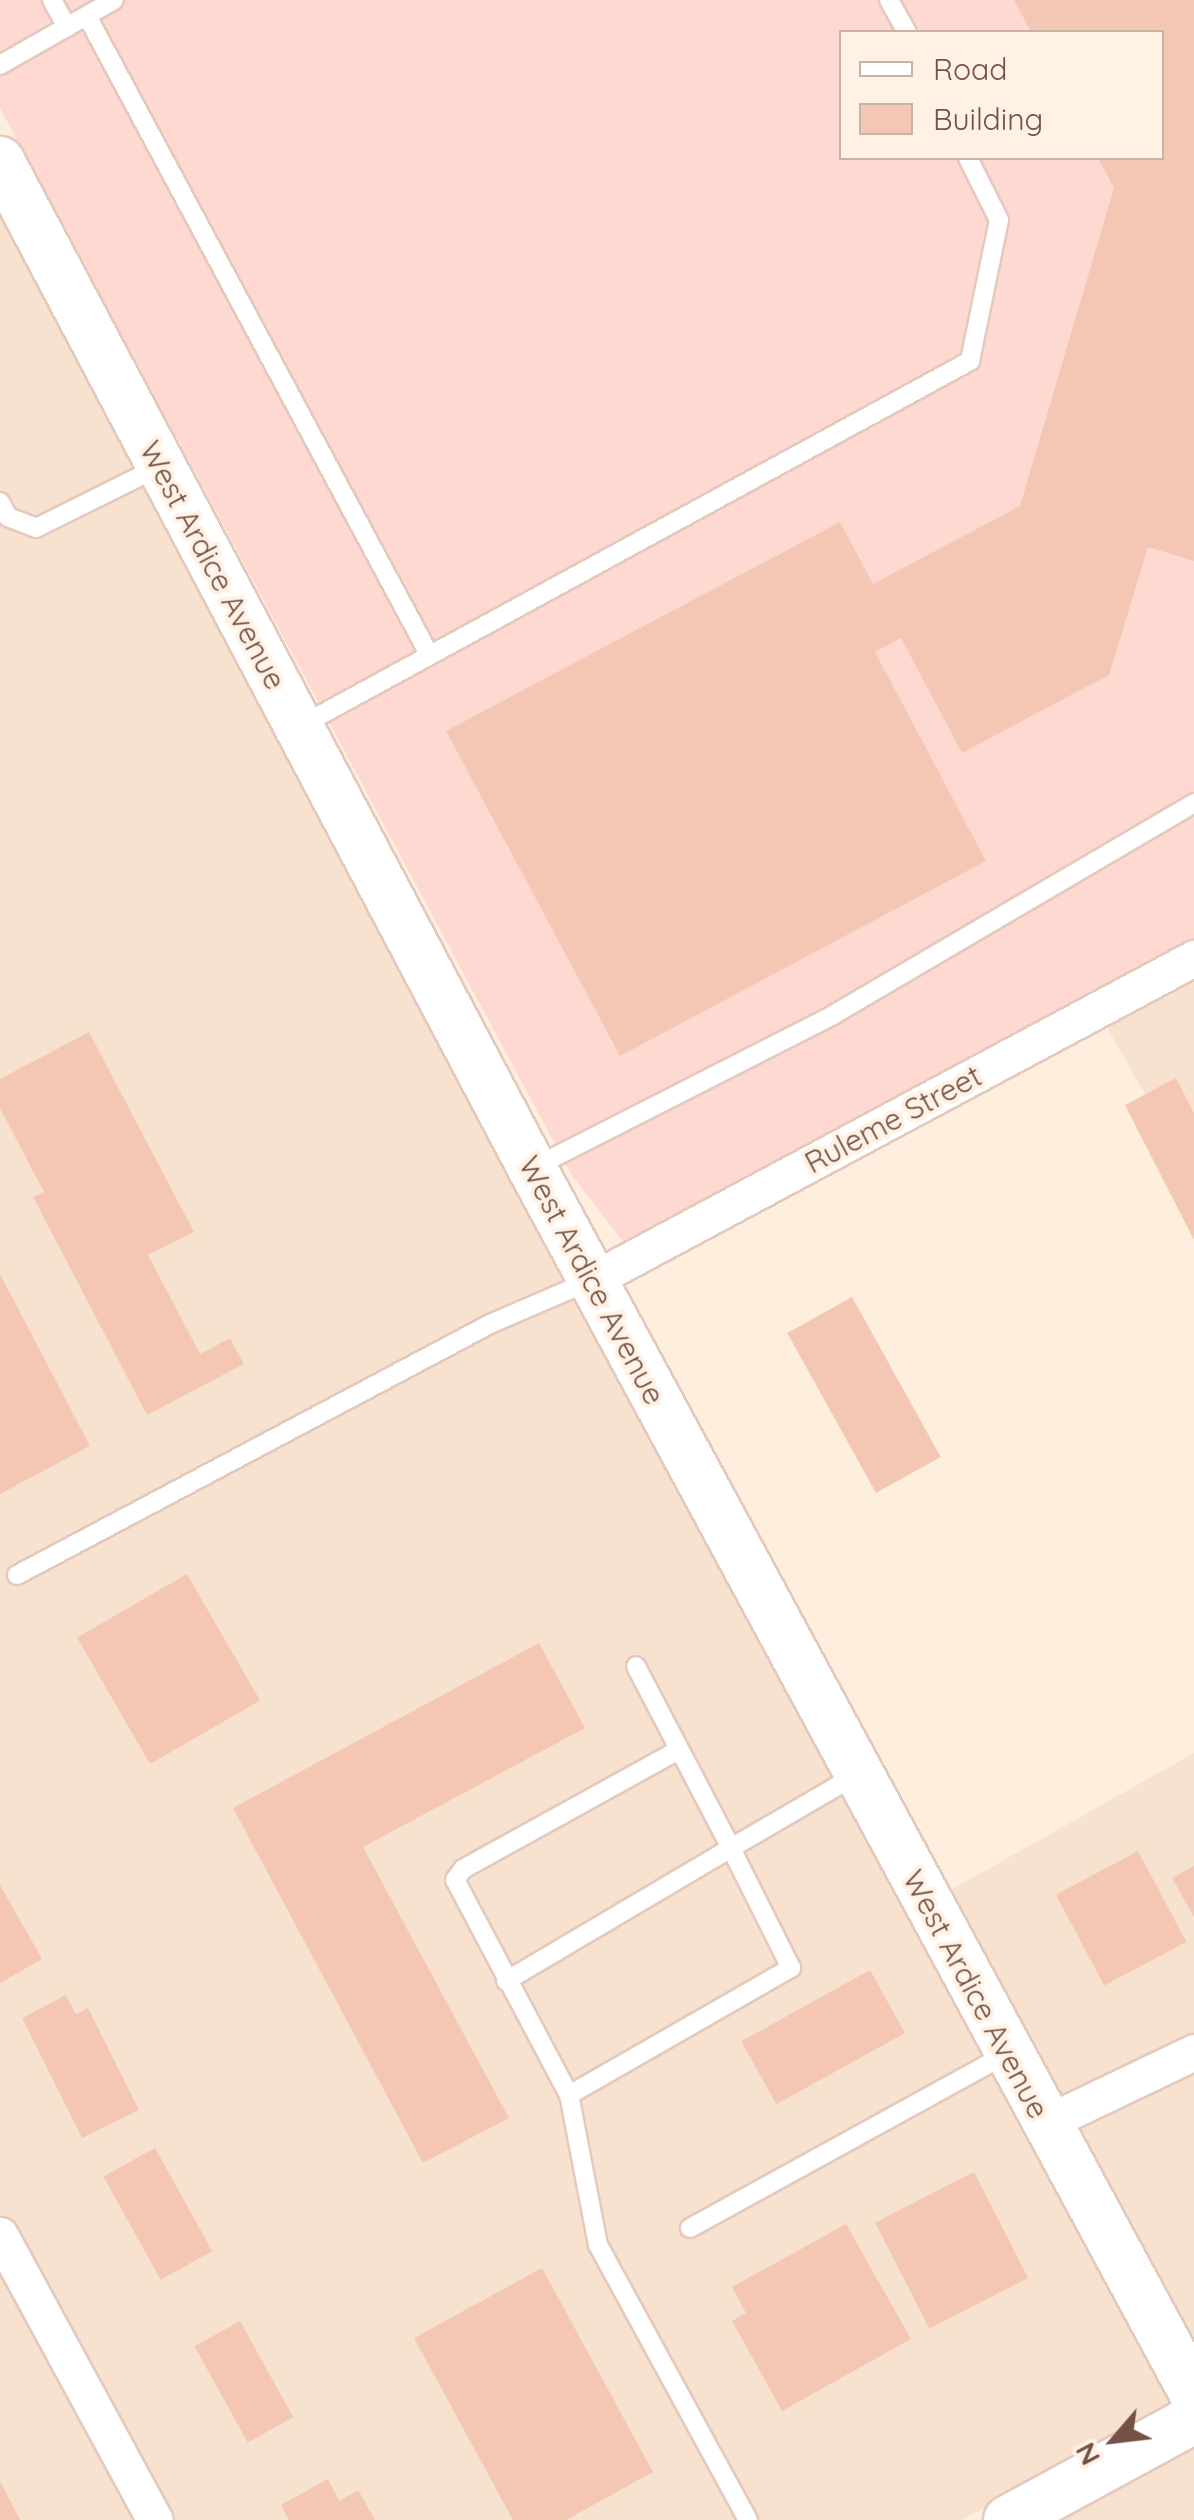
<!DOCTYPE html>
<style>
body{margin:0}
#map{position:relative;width:1194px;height:2520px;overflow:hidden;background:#fdeede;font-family:Quicksand,sans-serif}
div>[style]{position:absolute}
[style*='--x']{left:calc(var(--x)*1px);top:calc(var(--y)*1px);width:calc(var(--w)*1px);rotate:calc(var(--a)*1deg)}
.residential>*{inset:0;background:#f7e1cf}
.commercial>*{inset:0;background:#fed9d1}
.building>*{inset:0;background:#f4c7b4;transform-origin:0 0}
.roads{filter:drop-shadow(2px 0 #e3cabd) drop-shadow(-2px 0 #e3cabd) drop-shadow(0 2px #e3cabd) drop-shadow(0 -2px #e3cabd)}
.lane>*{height:18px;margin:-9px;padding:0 9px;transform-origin:9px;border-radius:9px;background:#fff}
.street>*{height:35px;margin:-17.5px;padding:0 17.5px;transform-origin:17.5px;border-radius:17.5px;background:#fff}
.secondary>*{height:48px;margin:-24px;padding:0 24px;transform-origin:24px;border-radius:24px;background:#fff}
span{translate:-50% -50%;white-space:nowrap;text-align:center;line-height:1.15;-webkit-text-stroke:8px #fff2e5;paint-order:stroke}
.street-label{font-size:30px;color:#745145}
.legend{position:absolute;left:839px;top:30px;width:325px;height:130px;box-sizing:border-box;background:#fff2e5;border:2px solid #c7b2a5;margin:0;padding:12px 18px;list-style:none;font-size:30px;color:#745145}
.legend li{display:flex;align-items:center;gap:20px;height:50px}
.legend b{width:50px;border:2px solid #c7b2a5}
.north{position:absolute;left:1064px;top:2390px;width:100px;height:100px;-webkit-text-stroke:8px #fff2e5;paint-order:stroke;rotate:242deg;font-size:28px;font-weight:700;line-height:40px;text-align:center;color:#745145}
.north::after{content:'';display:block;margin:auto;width:35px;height:45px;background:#745145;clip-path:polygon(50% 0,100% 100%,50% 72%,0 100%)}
</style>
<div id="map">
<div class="residential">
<i style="clip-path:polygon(0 214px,353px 886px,1172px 2406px,962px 2520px,0 2520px)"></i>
<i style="clip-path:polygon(1194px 945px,1194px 1180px,1093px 1003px)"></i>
<i style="clip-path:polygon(1194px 1753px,1194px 2342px,949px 1891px)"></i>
<i style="clip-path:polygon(1194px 2445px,1194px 2520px,1053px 2520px)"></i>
</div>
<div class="commercial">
<i style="clip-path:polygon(evenodd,0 0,1194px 0,1194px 945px,638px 1261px,571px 1174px,0 108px,0 0,842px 32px,1162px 32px,1162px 158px,842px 158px,842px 32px)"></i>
</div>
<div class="building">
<i style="clip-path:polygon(1014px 0,1194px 0,1194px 561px,1148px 547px,1109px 675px,962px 753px,901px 638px,875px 652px,986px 861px,620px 1056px,446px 731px,840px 522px,873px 584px,1020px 506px,1114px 188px,1098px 158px,1162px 158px,1162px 32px,1031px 32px)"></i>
<i style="clip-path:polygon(89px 1032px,194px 1232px,148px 1255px,200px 1354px,230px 1338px,244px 1364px,147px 1415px,33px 1197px,44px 1192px,0 1108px,0 1079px)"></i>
<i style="clip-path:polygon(1176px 1078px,1194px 1113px,1194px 1240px,1125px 1105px)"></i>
<i style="clip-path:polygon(0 1274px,90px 1446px,0 1494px)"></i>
<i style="left:852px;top:1297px;width:183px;height:74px;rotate:61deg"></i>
<i style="left:187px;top:1574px;width:146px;height:127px;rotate:60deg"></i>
<i style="clip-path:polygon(539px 1643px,585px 1728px,363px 1847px,509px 2118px,423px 2163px,233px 1808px)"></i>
<i style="left:1138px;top:1851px;width:103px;height:93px;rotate:62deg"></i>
<i style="clip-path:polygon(1194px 1866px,1194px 1917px,1172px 1878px)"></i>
<i style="clip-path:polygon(0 1885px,42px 1959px,0 1983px)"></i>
<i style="left:870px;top:1970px;width:72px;height:147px;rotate:61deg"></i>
<i style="clip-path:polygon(66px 1995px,76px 2014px,88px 2008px,139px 2110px,82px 2138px,22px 2018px)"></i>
<i style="left:155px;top:2148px;width:118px;height:59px;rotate:61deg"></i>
<i style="left:974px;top:2172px;width:119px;height:111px;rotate:63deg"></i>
<i style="clip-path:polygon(846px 2224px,911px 2339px,782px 2411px,732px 2321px,746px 2313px,732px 2287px)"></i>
<i style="clip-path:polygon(542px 2268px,653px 2472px,566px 2520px,513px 2520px,414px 2338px)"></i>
<i style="left:240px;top:2321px;width:110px;height:52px;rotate:61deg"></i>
<i style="clip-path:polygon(328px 2479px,339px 2501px,358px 2490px,375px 2520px,289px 2520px,281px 2505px)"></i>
<i style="clip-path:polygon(0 2481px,20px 2520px,0 2520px)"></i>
</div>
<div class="roads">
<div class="lane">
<i style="--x:52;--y:0;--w:31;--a:61"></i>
<i style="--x:889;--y:0;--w:37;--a:61"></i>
<i style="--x:87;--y:16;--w:724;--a:61.81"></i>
<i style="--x:0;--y:65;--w:131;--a:-29.7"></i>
<i style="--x:0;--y:502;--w:17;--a:62"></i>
<i style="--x:8;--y:517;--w:30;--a:21"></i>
<i style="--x:36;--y:528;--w:140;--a:-26.4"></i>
<i style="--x:302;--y:725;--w:761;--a:-28.59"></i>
<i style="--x:970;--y:361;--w:144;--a:-78.4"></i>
<i style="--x:999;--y:220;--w:69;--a:-116.6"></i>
<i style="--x:533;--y:1168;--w:337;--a:-27"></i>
<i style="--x:833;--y:1015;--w:419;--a:-30.4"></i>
<i style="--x:17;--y:1575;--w:535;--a:-27.95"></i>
<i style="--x:490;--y:1324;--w:111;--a:-23.3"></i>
<i style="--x:506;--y:1981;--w:261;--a:-30.6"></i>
<i style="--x:731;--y:1848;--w:205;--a:-117.6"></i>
<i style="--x:569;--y:2095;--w:243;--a:-117.9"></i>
<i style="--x:455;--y:1880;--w:14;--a:-54"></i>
<i style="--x:463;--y:1869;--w:247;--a:-28.9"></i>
<i style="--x:690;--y:2228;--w:363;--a:-28.8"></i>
<i style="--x:748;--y:2520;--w:313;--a:-118.6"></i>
<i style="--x:598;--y:2245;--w:153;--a:-100.9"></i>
<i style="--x:569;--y:2095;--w:256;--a:-29.8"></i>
<i style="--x:791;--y:1968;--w:134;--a:-116.6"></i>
<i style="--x:731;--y:1848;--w:147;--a:-30.2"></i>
</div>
<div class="street">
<i style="--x:592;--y:1280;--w:683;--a:-28.14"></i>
<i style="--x:1046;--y:2123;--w:164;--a:-25.6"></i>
<i style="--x:0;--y:2235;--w:324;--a:61.5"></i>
</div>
<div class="secondary">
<i style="--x:0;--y:161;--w:1139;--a:62.15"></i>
<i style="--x:532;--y:1168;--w:1393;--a:61.63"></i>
<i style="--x:1008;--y:2520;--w:212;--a:-28.5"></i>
</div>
</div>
<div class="street-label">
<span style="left:213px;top:565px;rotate:62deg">West Ardice Avenue</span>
<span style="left:893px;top:1119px;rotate:-28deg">Ruleme Street</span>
<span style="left:592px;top:1280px;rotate:62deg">West Ardice Avenue</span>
<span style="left:976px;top:1994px;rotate:62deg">West Ardice Avenue</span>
</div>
<ul class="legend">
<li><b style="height:12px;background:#fff"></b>Road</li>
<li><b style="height:28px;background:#f4c7b4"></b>Building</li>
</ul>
<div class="north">N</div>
</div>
